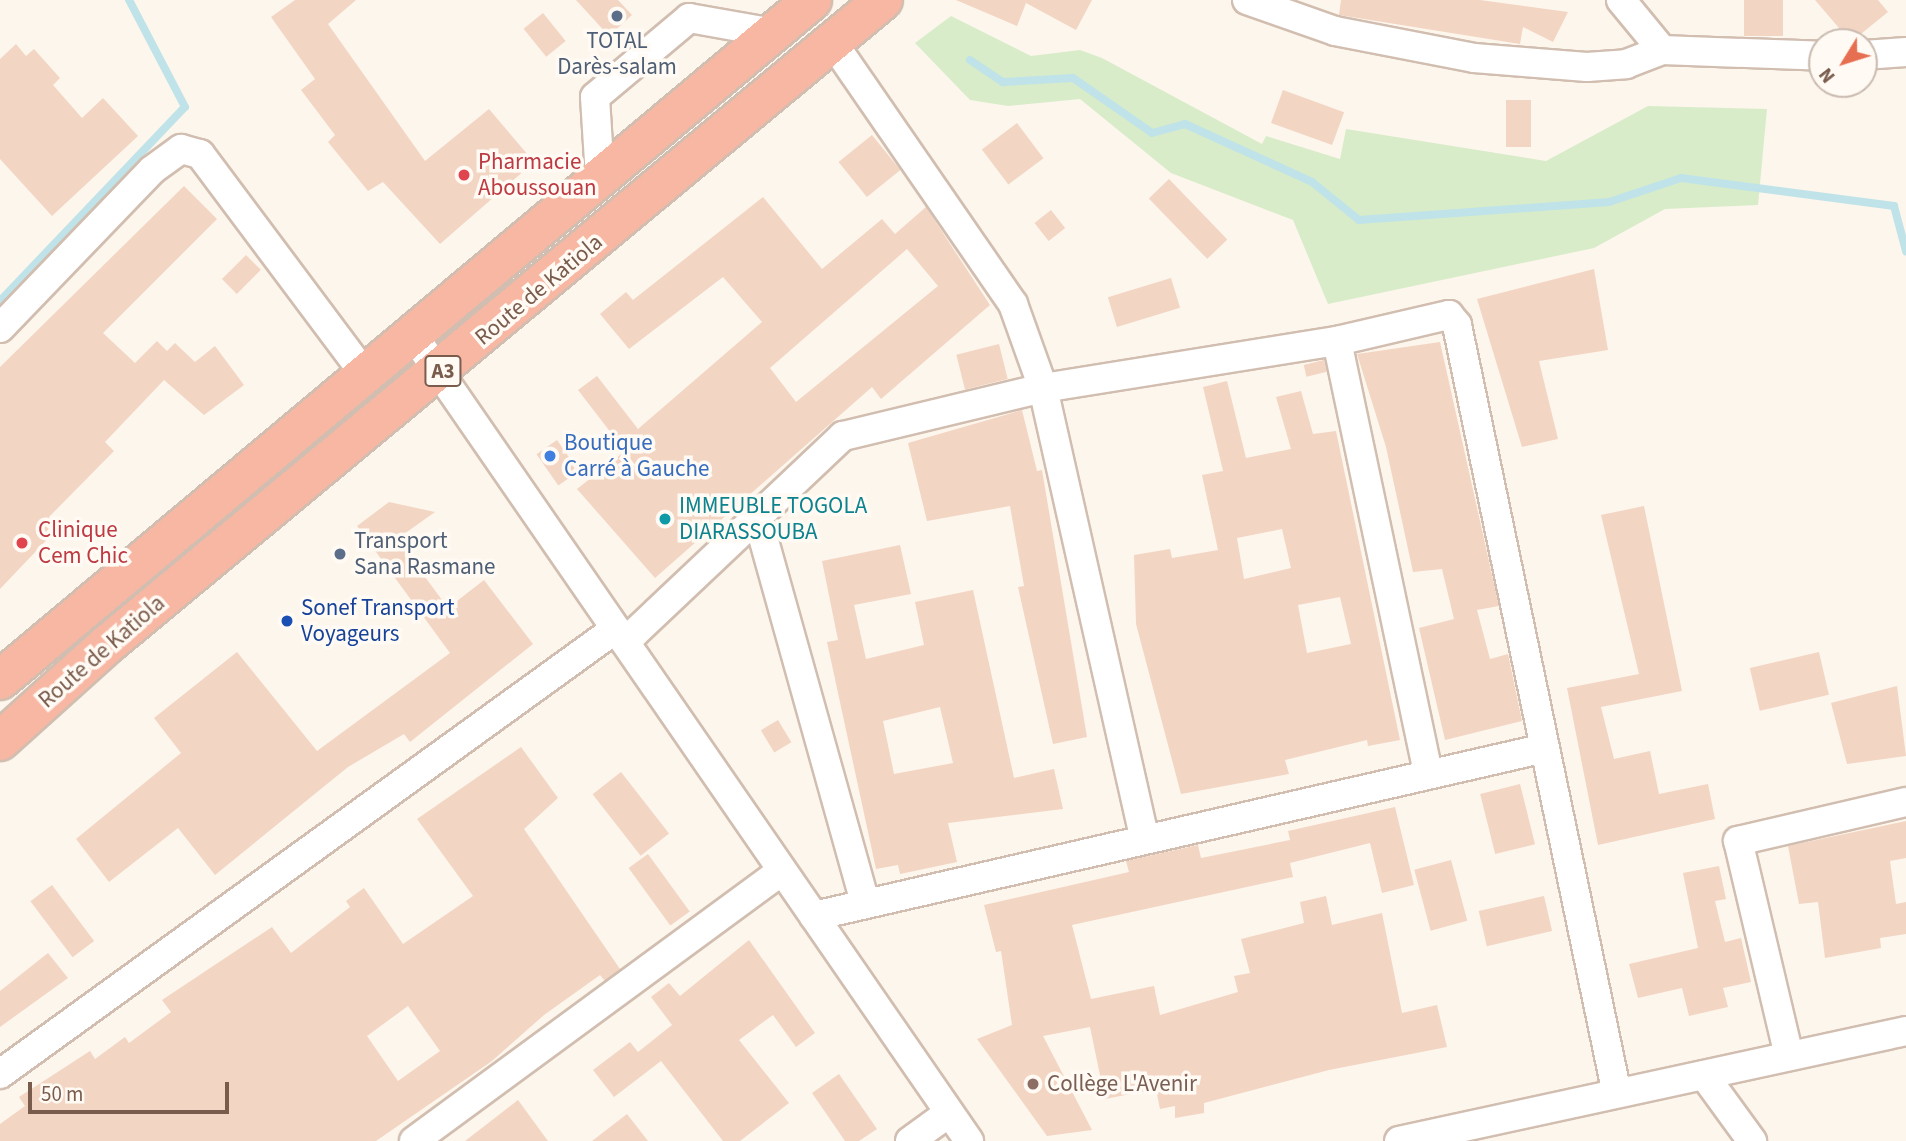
<!DOCTYPE html>
<meta charset="utf-8">
<style>
body{margin:0}
#map{position:relative;width:1906px;height:1141px;overflow:hidden;background:#fdf6ec;font-family:"Source Sans 3",sans-serif}
div>[style]{position:absolute}
[style*='--x']{left:calc(var(--x)*1px);top:calc(var(--y)*1px);width:calc(var(--w)*1px);rotate:calc(var(--a)*1deg)}
.green>*{inset:0;background:#d8ecc9}
.stream>*{height:8px;margin:-4px;padding:0 4px;transform-origin:4px;border-radius:4px;background:#bfe3e8}
.building>*{inset:0;background:#f3d5c3;transform-origin:0 0}
.roads{filter:drop-shadow(2px 0 #d1beb0) drop-shadow(-2px 0 #d1beb0) drop-shadow(0 2px #d1beb0) drop-shadow(0 -2px #d1beb0)}
.minor>*{height:28px;margin:-14px;padding:0 14px;transform-origin:14px;border-radius:14px;background:#fff}
.highway>*{height:38px;margin:-19px;padding:0 19px;transform-origin:19px;border-radius:19px;background:#f7b7a3}
.dots>*{width:19px;height:19px;translate:-50% -50%;box-sizing:border-box;border:4px solid #fffaf3;border-radius:50%}
span{translate:-50% -50%;white-space:nowrap;text-align:center;line-height:1.15;-webkit-text-stroke:7px #fffaf3;paint-order:stroke}
.shield-label span{padding:2px 5px;background:#fffaf3;border:2px solid;border-radius:5px;-webkit-text-stroke-width:0}
.shield-label{font-size:21px;color:#7a5c4d;font-weight:700}
.service-label{font-size:23px;color:#4e5e75}
.left{translate:0 -50%;text-align:left}
.health-label{font-size:23px;color:#be3a42}
.street-label{font-size:23px;color:#7a5c4d}
.shop-label{font-size:23px;color:#366cbe}
.culture-label{font-size:23px;color:#0d838f}
.transit-label{font-size:23px;color:#164399}
.education-label{font-size:23px;color:#785e54}
.north{position:absolute;left:1808px;top:28px;width:70px;height:70px;box-sizing:border-box;background:#fffaf3;border:2px solid #cabbb1;border-radius:50%;rotate:232deg;font-size:19px;font-weight:700;line-height:28px;text-align:center;color:#7a5c4d}
.north::after{content:'';display:block;margin:auto;width:24px;height:32px;background:#e76f51;clip-path:polygon(50% 0,100% 100%,50% 72%,0 100%)}
.scale{position:absolute;left:28px;top:1082px;width:201px;height:32px;box-sizing:border-box;border:4px solid #7a5c4d;border-top:0;padding-left:9px;font-size:21px;line-height:24px;white-space:nowrap;color:#7a5c4d;-webkit-text-stroke:5px #fffaf3;paint-order:stroke}
</style>
<div id="map">
<div class="green">
<i style="clip-path:polygon(951px 16px,1031px 56px,1080px 50px,1102px 58px,1262px 144px,1266px 136px,1340px 159px,1346px 129px,1546px 161px,1648px 106px,1767px 109px,1758px 205px,1665px 209px,1594px 248px,1328px 304px,1293px 220px,1171px 173px,1080px 99px,1008px 106px,970px 100px,915px 43px)"></i>
</div>
<div class="stream">
<i style="--x:970;--y:60;--w:40;--a:34"></i>
<i style="--x:1003;--y:82;--w:70;--a:-3.3"></i>
<i style="--x:1073;--y:78;--w:96;--a:34.8"></i>
<i style="--x:1152;--y:133;--w:34;--a:-15"></i>
<i style="--x:1185;--y:124;--w:140;--a:24.5"></i>
<i style="--x:1312;--y:182;--w:60;--a:39"></i>
<i style="--x:1359;--y:220;--w:251;--a:-4.1"></i>
<i style="--x:1609;--y:202;--w:76;--a:-18.4"></i>
<i style="--x:1681;--y:178;--w:215;--a:7.5"></i>
<i style="--x:1894;--y:206;--w:47;--a:75.1"></i>
<i style="--x:0;--y:301;--w:268;--a:-46.4"></i>
<i style="--x:185;--y:107;--w:121;--a:-117.6"></i>
</div>
<div class="building">
<i style="clip-path:polygon(295px 0,356px 0,328px 24px,425px 161px,489px 109px,534px 162px,440px 244px,383px 182px,368px 191px,328px 142px,335px 135px,301px 90px,315px 79px,271px 17px)"></i>
<i style="clip-path:polygon(576px 0,618px 0,632px 15px,609px 36px)"></i>
<i style="clip-path:polygon(956px 0,1092px 0,1076px 30px,1026px 3px,1017px 26px)"></i>
<i style="clip-path:polygon(1341px 0,1480px 0,1568px 12px,1553px 42px,1523px 27px,1520px 44px,1339px 15px)"></i>
<i style="left:1744px;top:0;width:39px;height:36px"></i>
<i style="clip-path:polygon(1815px 0,1878px 0,1888px 12px,1851px 42px)"></i>
<i style="left:543px;top:13px;width:36px;height:25px;rotate:51deg"></i>
<i style="clip-path:polygon(16px 44px,26px 56px,34px 49px,60px 78px,53px 85px,82px 118px,103px 98px,138px 136px,52px 216px,0 159px,0 59px)"></i>
<i style="left:1283px;top:90px;width:65px;height:35px;rotate:20deg"></i>
<i style="left:1506px;top:100px;width:25px;height:47px"></i>
<i style="left:1017px;top:123px;width:44px;height:44px;rotate:53deg"></i>
<i style="left:872px;top:135px;width:45px;height:43px;rotate:51deg"></i>
<i style="left:1169px;top:179px;width:84px;height:28px;rotate:46deg"></i>
<i style="clip-path:polygon(184px 186px,217px 219px,103px 333px,135px 363px,157px 341px,167px 351px,175px 343px,195px 362px,215px 346px,244px 385px,204px 415px,164px 380px,105px 442px,114px 451px,49px 517px,59px 527px,0 589px,0 367px)"></i>
<i style="clip-path:polygon(evenodd,763px 197px,822px 269px,882px 219px,895px 234px,926px 207px,990px 305px,881px 399px,872px 387px,655px 578px,577px 489px,625px 451px,578px 390px,597px 376px,638px 429px,762px 322px,723px 277px,629px 349px,600px 314px,626px 292px,633px 300px,763px 197px,907px 249px,938px 286px,796px 402px,770px 368px,907px 249px)"></i>
<i style="left:1051px;top:210px;width:23px;height:21px;rotate:52deg"></i>
<i style="left:246px;top:255px;width:21px;height:34px;rotate:45deg"></i>
<i style="clip-path:polygon(1594px 269px,1608px 350px,1539px 361px,1558px 439px,1522px 447px,1477px 299px)"></i>
<i style="left:1171px;top:278px;width:31px;height:66px;rotate:73deg"></i>
<i style="clip-path:polygon(1440px 342px,1499px 606px,1477px 610px,1490px 659px,1508px 654px,1522px 721px,1445px 740px,1419px 628px,1454px 619px,1442px 569px,1413px 572px,1386px 447px,1357px 354px)"></i>
<i style="left:999px;top:344px;width:36px;height:44px;rotate:76deg"></i>
<i style="left:1324px;top:360px;width:12px;height:21px;rotate:76deg"></i>
<i style="clip-path:polygon(evenodd,1227px 381px,1246px 458px,1291px 449px,1276px 397px,1301px 391px,1313px 434px,1336px 431px,1400px 740px,1368px 746px,1367px 740px,1285px 760px,1289px 774px,1181px 794px,1136px 624px,1134px 555px,1170px 549px,1172px 558px,1218px 550px,1202px 475px,1223px 471px,1203px 387px,1227px 381px,1282px 529px,1291px 568px,1244px 579px,1237px 538px,1282px 529px,1227px 381px,1340px 597px,1351px 644px,1307px 653px,1298px 605px,1340px 597px)"></i>
<i style="clip-path:polygon(1022px 410px,1037px 471px,1042px 470px,1087px 737px,1053px 744px,1018px 587px,1024px 586px,1010px 506px,927px 521px,908px 443px)"></i>
<i style="left:557px;top:440px;width:38px;height:25px;rotate:55deg"></i>
<i style="clip-path:polygon(389px 502px,435px 512px,397px 539px,448px 608px,484px 580px,533px 644px,410px 742px,404px 734px,348px 767px,215px 875px,178px 828px,109px 882px,76px 839px,181px 753px,154px 718px,237px 652px,317px 751px,450px 653px,357px 526px)"></i>
<i style="clip-path:polygon(1644px 506px,1682px 691px,1601px 707px,1614px 759px,1650px 751px,1659px 794px,1708px 784px,1715px 819px,1598px 845px,1567px 688px,1639px 674px,1601px 515px)"></i>
<i style="clip-path:polygon(evenodd,900px 545px,911px 594px,854px 605px,866px 659px,924px 645px,915px 602px,973px 590px,1014px 778px,1054px 769px,1063px 809px,948px 823px,957px 862px,900px 874px,898px 865px,876px 869px,827px 642px,838px 640px,822px 561px,900px 545px,940px 707px,953px 763px,894px 774px,883px 721px,940px 707px)"></i>
<i style="left:1819px;top:652px;width:44px;height:71px;rotate:77deg"></i>
<i style="clip-path:polygon(1897px 686px,1906px 756px,1847px 764px,1831px 703px)"></i>
<i style="left:778px;top:720px;width:26px;height:20px;rotate:59deg"></i>
<i style="clip-path:polygon(evenodd,521px 747px,558px 798px,524px 829px,620px 969px,605px 981px,600px 975px,544px 1015px,492px 1061px,376px 1141px,0 1141px,0 1124px,25px 1106px,19px 1097px,90px 1051px,95px 1059px,125px 1037px,129px 1043px,171px 1012px,162px 1000px,272px 927px,291px 953px,350px 907px,346px 901px,364px 888px,403px 944px,473px 896px,417px 819px,521px 747px,408px 1006px,440px 1051px,398px 1081px,367px 1036px,408px 1006px)"></i>
<i style="left:621px;top:772px;width:78px;height:36px;rotate:52deg"></i>
<i style="left:1520px;top:784px;width:62px;height:41px;rotate:76deg"></i>
<i style="clip-path:polygon(1395px 807px,1414px 885px,1382px 893px,1370px 843px,1290px 863px,1293px 877px,1072px 925px,1091px 999px,1154px 986px,1160px 1015px,1238px 992px,1234px 976px,1250px 973px,1241px 939px,1304px 923px,1300px 902px,1326px 896px,1332px 925px,1382px 913px,1402px 1013px,1437px 1005px,1447px 1047px,1329px 1070px,1204px 1103px,1204px 1113px,1175px 1118px,1175px 1106px,1160px 1109px,1156px 1089px,1105px 1099px,1090px 1027px,1043px 1036px,1092px 1130px,1047px 1136px,977px 1039px,1012px 1025px,1001px 951px,996px 952px,984px 905px,1129px 872px,1126px 861px,1198px 845px,1201px 858px,1290px 840px,1288px 831px)"></i>
<i style="clip-path:polygon(1906px 821px,1906px 858px,1890px 861px,1896px 904px,1906px 902px,1906px 934px,1880px 938px,1881px 948px,1825px 958px,1818px 902px,1799px 904px,1788px 846px)"></i>
<i style="left:648px;top:854px;width:71px;height:24px;rotate:54deg"></i>
<i style="left:1451px;top:860px;width:63px;height:38px;rotate:75deg"></i>
<i style="clip-path:polygon(1719px 866px,1726px 899px,1715px 901px,1725px 942px,1741px 938px,1751px 982px,1723px 988px,1728px 1007px,1689px 1016px,1682px 988px,1638px 998px,1629px 964px,1698px 948px,1683px 873px)"></i>
<i style="left:52px;top:885px;width:70px;height:27px;rotate:53deg"></i>
<i style="left:1544px;top:896px;width:36px;height:67px;rotate:77deg"></i>
<i style="clip-path:polygon(749px 940px,815px 1033px,796px 1047px,773px 1015px,739px 1040px,789px 1103px,740px 1141px,723px 1141px,661px 1061px,614px 1097px,593px 1070px,630px 1042px,638px 1052px,672px 1025px,651px 997px,669px 983px,680px 996px)"></i>
<i style="clip-path:polygon(48px 953px,68px 978px,0 1027px,0 991px)"></i>
<i style="clip-path:polygon(839px 1074px,877px 1129px,859px 1141px,845px 1141px,812px 1093px)"></i>
<i style="clip-path:polygon(518px 1100px,548px 1141px,465px 1141px)"></i>
<i style="clip-path:polygon(627px 1114px,648px 1141px,592px 1141px)"></i>
</div>
<div class="roads">
<div class="minor">
<i style="--x:1247;--y:0;--w:93;--a:19.4"></i>
<i style="--x:1335;--y:31;--w:142;--a:11"></i>
<i style="--x:1474;--y:58;--w:113;--a:4.6"></i>
<i style="--x:1587;--y:67;--w:39;--a:-4"></i>
<i style="--x:1626;--y:64;--w:39;--a:-21"></i>
<i style="--x:1662;--y:50;--w:160;--a:2.1"></i>
<i style="--x:1621;--y:0;--w:65;--a:50.6"></i>
<i style="--x:833;--y:43;--w:317;--a:55.4"></i>
<i style="--x:1013;--y:304;--w:89;--a:70.3"></i>
<i style="--x:1043;--y:388;--w:461;--a:77.3"></i>
<i style="--x:1864;--y:55;--w:42;--a:-4.1"></i>
<i style="--x:600;--y:177;--w:80;--a:-93.6"></i>
<i style="--x:595;--y:97;--w:123;--a:-40"></i>
<i style="--x:689;--y:18;--w:85;--a:10.1"></i>
<i style="--x:0;--y:328;--w:219;--a:-46.1"></i>
<i style="--x:152;--y:170;--w:36;--a:-36"></i>
<i style="--x:181;--y:149;--w:20;--a:15"></i>
<i style="--x:200;--y:154;--w:272;--a:53.2"></i>
<i style="--x:411;--y:332;--w:983;--a:55.4"></i>
<i style="--x:1337;--y:341;--w:442;--a:78.1"></i>
<i style="--x:756;--y:512;--w:403;--a:74.4"></i>
<i style="--x:625;--y:642;--w:300;--a:-43.4"></i>
<i style="--x:843;--y:436;--w:206;--a:-13.5"></i>
<i style="--x:1043;--y:388;--w:298;--a:-9.1"></i>
<i style="--x:1337;--y:341;--w:115;--a:-13.1"></i>
<i style="--x:1449;--y:315;--w:13;--a:51"></i>
<i style="--x:1457;--y:325;--w:785;--a:78.25"></i>
<i style="--x:814;--y:916;--w:750;--a:-12.94"></i>
<i style="--x:1789;--y:1056;--w:221;--a:-103.3"></i>
<i style="--x:1738;--y:841;--w:172;--a:-13.1"></i>
<i style="--x:0;--y:1074;--w:758;--a:-35.87"></i>
<i style="--x:1704;--y:1075;--w:82;--a:54"></i>
<i style="--x:414;--y:1141;--w:456;--a:-36.3"></i>
<i style="--x:910;--y:1141;--w:48;--a:-35.7"></i>
<i style="--x:1399;--y:1141;--w:519;--a:-12.24"></i>
</div>
<div class="highway">
<i style="--x:0;--y:680;--w:1059;--a:-39.94"></i>
<i style="--x:0;--y:741;--w:147;--a:-42"></i>
<i style="--x:109;--y:643;--w:1006;--a:-39.72"></i>
</div>
</div>
<div class="dots">
<i style="left:617px;top:16px;background:#5c6f8a"></i>
<i style="left:464px;top:175px;background:#e0444e"></i>
<i style="left:550px;top:456px;background:#3f7fe0"></i>
<i style="left:665px;top:519px;background:#0f9aa8"></i>
<i style="left:22px;top:543px;background:#e0444e"></i>
<i style="left:340px;top:554px;background:#5c6f8a"></i>
<i style="left:287px;top:621px;background:#1a4fb4"></i>
<i style="left:1033px;top:1084px;background:#8d6e63"></i>
</div>
<div class="shield-label">
<span style="left:443px;top:371px">A3</span>
</div>
<div class="service-label">
<span style="left:617px;top:54px">TOTAL<br>Darès-salam</span>
<span class="left" style="left:354px;top:554px">Transport<br>Sana Rasmane</span>
</div>
<div class="health-label">
<span class="left" style="left:478px;top:175px">Pharmacie<br>Aboussouan</span>
<span class="left" style="left:38px;top:543px">Clinique<br>Cem Chic</span>
</div>
<div class="street-label">
<span style="left:539px;top:290px;rotate:-40deg">Route de Katiola</span>
<span style="left:102px;top:652px;rotate:-41deg">Route de Katiola</span>
</div>
<div class="shop-label">
<span class="left" style="left:564px;top:456px">Boutique<br>Carré à Gauche</span>
</div>
<div class="culture-label">
<span class="left" style="left:679px;top:519px">IMMEUBLE TOGOLA<br>DIARASSOUBA</span>
</div>
<div class="transit-label">
<span class="left" style="left:301px;top:621px">Sonef Transport<br>Voyageurs</span>
</div>
<div class="education-label">
<span class="left" style="left:1047px;top:1084px">Collège L'Avenir</span>
</div>
<div class="north">N</div>
<div class="scale">50 m</div>
</div>
